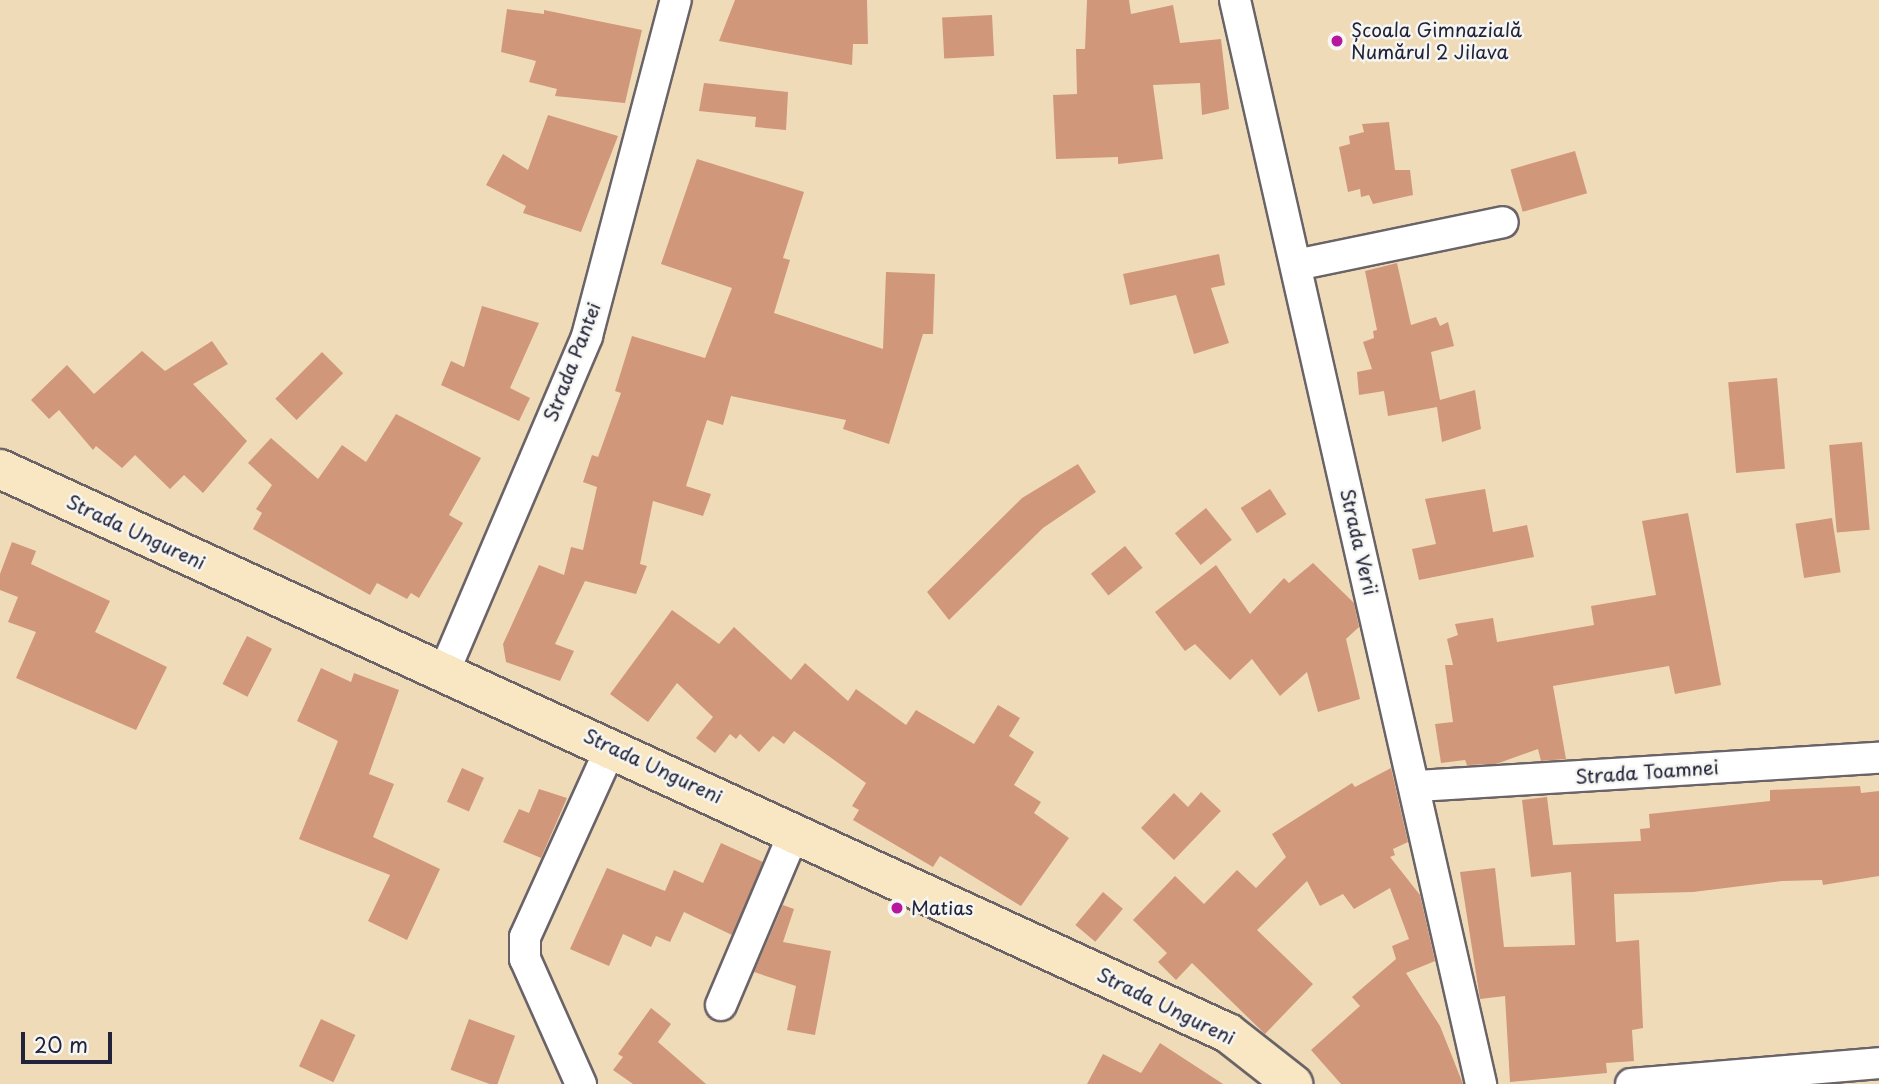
<!DOCTYPE html>
<meta charset="utf-8">
<style>
body{margin:0}
#map{position:relative;width:1879px;height:1084px;overflow:hidden;background:#f0dbb9;font-family:"Playpen Sans",sans-serif}
div>[style]{position:absolute}
[style*='--x']{left:calc(var(--x)*1px);top:calc(var(--y)*1px);width:calc(var(--w)*1px);rotate:calc(var(--a)*1deg)}
.building>*{inset:0;background:#d0977b;transform-origin:0 0}
.roads{filter:drop-shadow(2px 0 #6a6367) drop-shadow(-2px 0 #6a6367) drop-shadow(0 2px #6a6367) drop-shadow(0 -2px #6a6367)}
.street>*{height:30px;margin:-15px;padding:0 15px;transform-origin:15px;border-radius:15px;background:#fff}
.secondary>*{height:38px;margin:-19px;padding:0 19px;transform-origin:19px;border-radius:19px;background:#f9e7c3}
.dots>*{width:19px;height:19px;translate:-50% -50%;box-sizing:border-box;border:4px solid #f6f6f2;border-radius:50%}
span{translate:-50% -50%;white-space:nowrap;text-align:center;line-height:1.15;-webkit-text-stroke:5px #f6f6f2;paint-order:stroke}
.poi-label{font-size:19px;color:#22223b}
.left{translate:0 -50%;text-align:left}
.street-label{font-size:19px;color:#22223b}
.scale{position:absolute;left:21px;top:1032px;width:91px;height:32px;box-sizing:border-box;border:4px solid #22223b;border-top:0;padding-left:9px;font-size:21px;line-height:24px;white-space:nowrap;color:#22223b;-webkit-text-stroke:5px #f6f6f2;paint-order:stroke}
</style>
<div id="map">
<div class="building">
<i style="clip-path:polygon(735px 0,867px 0,868px 44px,853px 44px,852px 65px,719px 41px)"></i>
<i style="clip-path:polygon(1087px 0,1129px 0,1131px 14px,1173px 5px,1180px 43px,1221px 39px,1229px 109px,1202px 115px,1200px 83px,1153px 85px,1163px 159px,1118px 164px,1118px 157px,1056px 159px,1053px 95px,1077px 94px,1076px 49px,1085px 49px)"></i>
<i style="clip-path:polygon(507px 9px,544px 14px,544px 10px,642px 30px,625px 103px,555px 96px,557px 89px,529px 82px,536px 61px,501px 52px)"></i>
<i style="left:992px;top:15px;width:41px;height:50px;rotate:87deg"></i>
<i style="clip-path:polygon(704px 83px,788px 92px,786px 130px,755px 127px,756px 117px,699px 111px)"></i>
<i style="clip-path:polygon(548px 115px,618px 136px,581px 232px,523px 213px,526px 206px,486px 185px,503px 154px,528px 170px)"></i>
<i style="clip-path:polygon(1389px 122px,1395px 170px,1410px 170px,1413px 195px,1373px 204px,1369px 195px,1361px 197px,1360px 189px,1348px 192px,1339px 147px,1350px 144px,1349px 136px,1364px 132px,1362px 124px)"></i>
<i style="left:1575px;top:151px;width:44px;height:67px;rotate:74deg"></i>
<i style="clip-path:polygon(697px 159px,804px 192px,783px 258px,790px 260px,774px 313px,883px 349px,886px 272px,935px 274px,933px 334px,923px 334px,889px 444px,843px 429px,846px 420px,731px 396px,723px 425px,707px 420px,686px 486px,711px 494px,703px 516px,653px 501px,640px 564px,647px 566px,636px 594px,585px 581px,555px 644px,574px 651px,560px 681px,506px 662px,503px 644px,539px 565px,564px 575px,571px 547px,583px 550px,597px 487px,583px 482px,592px 455px,598px 457px,621px 393px,615px 391px,632px 336px,705px 358px,732px 288px,661px 264px)"></i>
<i style="clip-path:polygon(1219px 254px,1225px 285px,1211px 288px,1229px 343px,1194px 354px,1176px 295px,1130px 305px,1123px 274px)"></i>
<i style="clip-path:polygon(1397px 263px,1411px 325px,1436px 317px,1440px 326px,1448px 322px,1454px 346px,1431px 352px,1440px 400px,1475px 390px,1481px 429px,1442px 442px,1437px 407px,1388px 416px,1384px 391px,1359px 395px,1357px 372px,1372px 369px,1363px 342px,1374px 338px,1373px 331px,1377px 330px,1365px 271px)"></i>
<i style="clip-path:polygon(482px 306px,539px 323px,510px 388px,530px 398px,519px 421px,441px 385px,451px 361px,464px 367px)"></i>
<i style="clip-path:polygon(212px 341px,228px 364px,193px 384px,247px 441px,203px 493px,184px 475px,170px 489px,135px 455px,122px 468px,96px 446px,93px 450px,59px 410px,49px 419px,31px 400px,67px 365px,94px 394px,142px 351px,165px 371px)"></i>
<i style="left:322px;top:352px;width:30px;height:66px;rotate:45deg"></i>
<i style="left:1777px;top:378px;width:91px;height:49px;rotate:85deg"></i>
<i style="clip-path:polygon(396px 414px,481px 458px,449px 515px,463px 523px,419px 598px,411px 593px,407px 599px,377px 583px,370px 595px,253px 529px,262px 513px,256px 509px,272px 485px,248px 463px,271px 438px,318px 479px,342px 445px,366px 462px)"></i>
<i style="left:1862px;top:442px;width:88px;height:33px;rotate:85deg"></i>
<i style="clip-path:polygon(1078px 464px,1096px 492px,1043px 528px,949px 620px,927px 592px,1022px 498px)"></i>
<i style="left:1270px;top:489px;width:30px;height:35px;rotate:57deg"></i>
<i style="clip-path:polygon(1485px 489px,1493px 532px,1527px 525px,1534px 557px,1419px 580px,1412px 549px,1436px 544px,1425px 499px)"></i>
<i style="left:1206px;top:508px;width:41px;height:40px;rotate:51deg"></i>
<i style="clip-path:polygon(1688px 513px,1721px 685px,1675px 694px,1669px 666px,1553px 686px,1566px 759px,1541px 761px,1538px 749px,1496px 764px,1467px 765px,1465px 760px,1441px 763px,1435px 724px,1453px 722px,1445px 665px,1453px 665px,1447px 639px,1458px 635px,1455px 624px,1493px 618px,1497px 642px,1594px 625px,1591px 606px,1656px 595px,1642px 521px)"></i>
<i style="left:1832px;top:518px;width:55px;height:37px;rotate:81deg"></i>
<i style="clip-path:polygon(12px 542px,36px 551px,31px 564px,110px 601px,95px 632px,167px 667px,136px 730px,16px 678px,36px 632px,8px 622px,18px 597px,0 590px,0 574px)"></i>
<i style="left:1125px;top:546px;width:28px;height:44px;rotate:51deg"></i>
<i style="clip-path:polygon(1313px 563px,1354px 603px,1359px 627px,1346px 639px,1360px 699px,1318px 712px,1307px 672px,1280px 696px,1252px 659px,1230px 680px,1195px 644px,1185px 651px,1155px 612px,1216px 565px,1250px 614px,1284px 578px,1289px 583px)"></i>
<i style="clip-path:polygon(672px 610px,719px 644px,734px 627px,791px 680px,805px 663px,848px 701px,856px 689px,906px 725px,916px 710px,974px 744px,998px 705px,1020px 718px,1009px 736px,1034px 752px,1014px 785px,1041px 802px,1034px 813px,1069px 838px,1021px 906px,940px 856px,933px 867px,853px 820px,859px 810px,852px 806px,866px 783px,794px 731px,784px 744px,773px 736px,759px 752px,740px 734px,736px 739px,730px 734px,715px 753px,696px 738px,713px 717px,677px 683px,648px 722px,610px 694px)"></i>
<i style="left:247px;top:636px;width:28px;height:54px;rotate:27deg"></i>
<i style="clip-path:polygon(321px 668px,351px 682px,354px 673px,399px 690px,369px 774px,394px 784px,373px 837px,440px 869px,407px 940px,368px 921px,390px 875px,299px 839px,338px 741px,297px 721px)"></i>
<i style="left:462px;top:768px;width:24px;height:37px;rotate:24deg"></i>
<i style="clip-path:polygon(1391px 768px,1408px 842px,1393px 849px,1395px 855px,1390px 857px,1420px 895px,1435px 961px,1406px 973px,1440px 1026px,1463px 1084px,1341px 1084px,1311px 1050px,1360px 1006px,1352px 997px,1396px 959px,1392px 946px,1409px 939px,1390px 888px,1354px 909px,1343px 894px,1320px 906px,1307px 881px,1257px 930px,1313px 984px,1265px 1034px,1192px 963px,1176px 980px,1158px 962px,1167px 953px,1133px 920px,1175px 876px,1204px 904px,1237px 870px,1256px 888px,1286px 857px,1272px 834px,1352px 783px,1355px 787px)"></i>
<i style="clip-path:polygon(1860px 786px,1861px 793px,1879px 791px,1879px 876px,1823px 885px,1822px 880px,1782px 881px,1693px 892px,1614px 894px,1616px 942px,1639px 940px,1643px 1028px,1632px 1030px,1634px 1061px,1606px 1063px,1607px 1073px,1510px 1082px,1505px 996px,1480px 999px,1460px 872px,1495px 868px,1504px 947px,1575px 945px,1571px 872px,1531px 877px,1522px 800px,1547px 797px,1553px 845px,1641px 841px,1640px 829px,1650px 828px,1649px 814px,1770px 801px,1770px 790px)"></i>
<i style="clip-path:polygon(539px 789px,567px 798px,541px 858px,503px 842px,519px 809px,529px 813px)"></i>
<i style="clip-path:polygon(1201px 792px,1221px 811px,1174px 860px,1141px 828px,1174px 793px,1188px 807px)"></i>
<i style="clip-path:polygon(721px 843px,763px 862px,732px 935px,684px 912px,670px 942px,656px 936px,651px 947px,623px 934px,609px 966px,570px 949px,607px 868px,665px 891px,674px 870px,703px 883px)"></i>
<i style="left:1103px;top:892px;width:26px;height:43px;rotate:40deg"></i>
<i style="clip-path:polygon(783px 905px,794px 909px,783px 942px,831px 951px,815px 1035px,787px 1030px,796px 986px,754px 972px)"></i>
<i style="clip-path:polygon(651px 1008px,671px 1024px,658px 1042px,706px 1084px,633px 1084px,613px 1070px,623px 1057px,618px 1054px)"></i>
<i style="left:321px;top:1019px;width:38px;height:52px;rotate:25deg"></i>
<i style="left:469px;top:1019px;width:49px;height:54px;rotate:20deg"></i>
<i style="clip-path:polygon(1160px 1043px,1223px 1084px,1087px 1084px,1103px 1054px,1141px 1073px)"></i>
</div>
<div class="roads">
<div class="street">
<i style="--x:1235;--y:0;--w:1112;--a:77.21"></i>
<i style="--x:1296;--y:265;--w:211;--a:-11.7"></i>
<i style="--x:444;--y:672;--w:365;--a:-66.9"></i>
<i style="--x:587;--y:336;--w:348;--a:-75.2"></i>
<i style="--x:1416;--y:786;--w:464;--a:-3.5"></i>
<i style="--x:721;--y:1005;--w:189;--a:-67"></i>
<i style="--x:581;--y:1084;--w:137;--a:-114.1"></i>
<i style="--x:525;--y:959;--w:22;--a:-90"></i>
<i style="--x:525;--y:937;--w:209;--a:-65.6"></i>
<i style="--x:1631;--y:1084;--w:249;--a:-4.8"></i>
</div>
<div class="secondary">
<i style="--x:0;--y:469;--w:1351;--a:24.67"></i>
<i style="--x:1228;--y:1033;--w:83;--a:38.1"></i>
</div>
</div>
<div class="dots">
<i style="left:1337px;top:41px;background:#b5179e"></i>
<i style="left:897px;top:908px;background:#b5179e"></i>
</div>
<div class="poi-label">
<span class="left" style="left:1351px;top:41px">Școala Gimnazială<br>Numărul 2 Jilava</span>
<span class="left" style="left:911px;top:908px">Matias</span>
</div>
<div class="street-label">
<span style="left:572px;top:362px;rotate:-69deg">Strada Pantei</span>
<span style="left:136px;top:532px;rotate:25deg">Strada Ungureni</span>
<span style="left:1359px;top:542px;rotate:77deg">Strada Verii</span>
<span style="left:653px;top:766px;rotate:25deg">Strada Ungureni</span>
<span style="left:1647px;top:772px;rotate:-4deg">Strada Toamnei</span>
<span style="left:1166px;top:1006px;rotate:26deg">Strada Ungureni</span>
</div>
<div class="scale">20 m</div>
</div>
